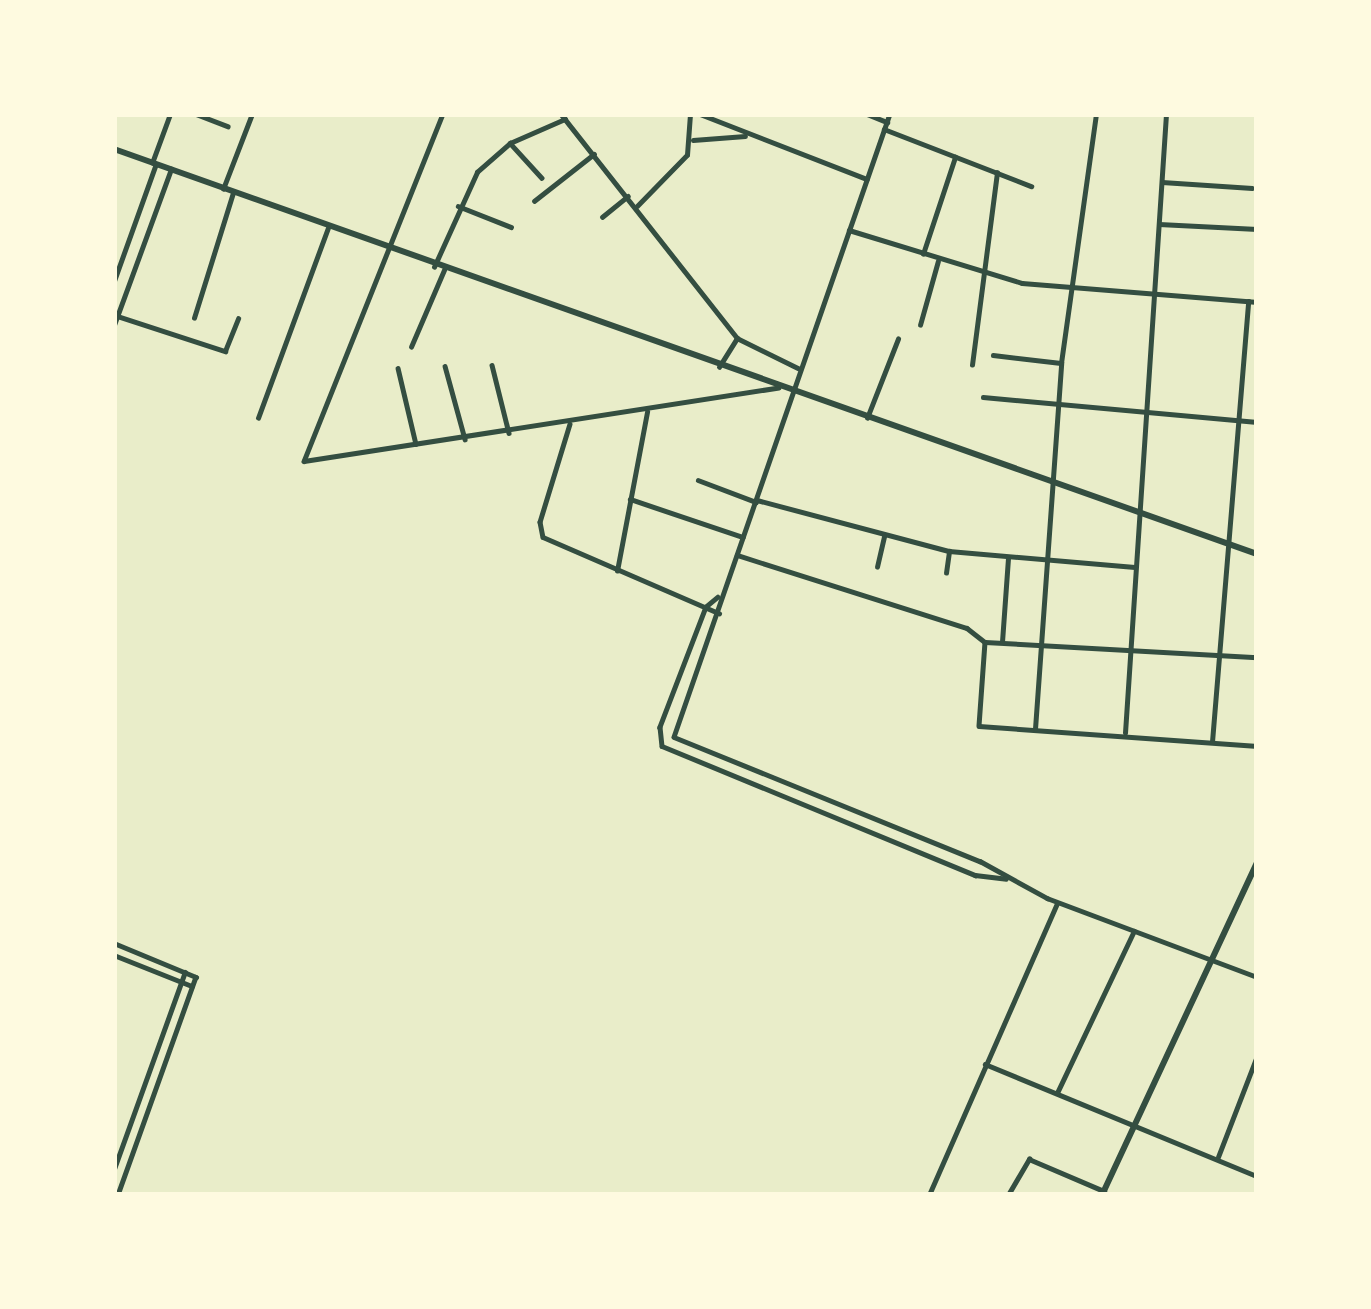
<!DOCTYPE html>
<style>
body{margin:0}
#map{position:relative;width:1371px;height:1309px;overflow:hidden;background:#e9edc9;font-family:"Asap Condensed",sans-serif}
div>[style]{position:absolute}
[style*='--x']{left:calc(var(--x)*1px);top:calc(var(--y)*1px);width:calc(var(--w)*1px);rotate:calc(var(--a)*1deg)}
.minor>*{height:4.5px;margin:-2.25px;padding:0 2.25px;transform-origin:2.25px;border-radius:2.25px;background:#344e41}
.tertiary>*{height:6px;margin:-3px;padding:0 3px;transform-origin:3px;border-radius:3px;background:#344e41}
span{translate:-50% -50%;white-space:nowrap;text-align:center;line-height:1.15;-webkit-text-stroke:10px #fefae0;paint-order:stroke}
.frame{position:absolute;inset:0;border:117px solid #fefae0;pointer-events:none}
</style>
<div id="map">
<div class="minor">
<i style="--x:196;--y:114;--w:34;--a:21"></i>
<i style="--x:443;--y:114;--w:374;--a:111.8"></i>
<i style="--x:304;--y:461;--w:480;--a:-8.8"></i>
<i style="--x:561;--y:114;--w:285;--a:51.8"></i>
<i style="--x:737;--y:338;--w:68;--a:26.2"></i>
<i style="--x:700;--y:114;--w:179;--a:21.3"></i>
<i style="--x:867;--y:114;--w:22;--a:22"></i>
<i style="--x:890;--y:114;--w:659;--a:109.12"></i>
<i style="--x:674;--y:737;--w:330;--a:22.1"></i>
<i style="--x:980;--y:861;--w:77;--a:28.9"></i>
<i style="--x:1047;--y:898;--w:224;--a:20.6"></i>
<i style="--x:884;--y:129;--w:158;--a:21.2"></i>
<i style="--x:693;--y:140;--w:52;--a:-4.4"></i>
<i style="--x:510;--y:143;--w:47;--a:47.6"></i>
<i style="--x:152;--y:163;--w:52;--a:-69.8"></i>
<i style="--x:1162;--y:182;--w:90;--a:3.8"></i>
<i style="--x:223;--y:189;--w:80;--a:-68.9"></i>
<i style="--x:534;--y:201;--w:76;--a:-38.1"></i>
<i style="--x:458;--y:206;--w:57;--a:21.6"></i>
<i style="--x:637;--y:206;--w:71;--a:-45.6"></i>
<i style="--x:687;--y:155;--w:41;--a:-85.8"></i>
<i style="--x:602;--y:217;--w:33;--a:-39"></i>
<i style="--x:1159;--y:224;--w:98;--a:2.9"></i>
<i style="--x:849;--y:230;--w:181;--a:17"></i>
<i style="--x:1022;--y:283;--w:236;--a:4.6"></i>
<i style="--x:923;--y:254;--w:102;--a:-71.7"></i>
<i style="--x:434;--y:267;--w:104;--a:-65.6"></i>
<i style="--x:477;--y:172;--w:44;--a:-41.3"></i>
<i style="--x:510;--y:143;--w:60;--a:-23.6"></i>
<i style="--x:114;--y:281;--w:124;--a:-70.3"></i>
<i style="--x:117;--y:316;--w:114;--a:18"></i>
<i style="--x:225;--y:351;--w:35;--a:-68"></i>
<i style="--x:194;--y:318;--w:131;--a:-72.7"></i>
<i style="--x:114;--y:325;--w:166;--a:-69.9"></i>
<i style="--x:920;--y:325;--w:66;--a:-74.3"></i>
<i style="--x:411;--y:347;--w:84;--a:-66.8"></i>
<i style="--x:993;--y:355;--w:68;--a:6.7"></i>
<i style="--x:492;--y:365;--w:70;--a:76"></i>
<i style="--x:972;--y:365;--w:194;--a:-82.6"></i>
<i style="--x:445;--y:366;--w:76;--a:74.7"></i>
<i style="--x:719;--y:367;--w:34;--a:-58"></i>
<i style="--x:398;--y:368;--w:78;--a:76.7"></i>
<i style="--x:983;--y:397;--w:275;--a:5.2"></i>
<i style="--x:258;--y:418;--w:202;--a:-69.8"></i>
<i style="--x:867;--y:418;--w:85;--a:-68.6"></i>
<i style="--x:570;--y:424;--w:102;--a:107"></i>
<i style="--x:540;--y:522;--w:15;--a:79"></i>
<i style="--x:543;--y:537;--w:192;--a:23.4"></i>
<i style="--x:698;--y:480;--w:62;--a:20.8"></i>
<i style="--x:630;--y:499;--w:119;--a:18.6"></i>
<i style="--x:757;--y:500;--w:199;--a:14.9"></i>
<i style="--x:949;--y:551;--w:186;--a:4.9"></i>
<i style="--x:737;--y:555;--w:241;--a:17.6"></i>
<i style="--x:967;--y:628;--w:23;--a:38"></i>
<i style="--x:877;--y:567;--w:31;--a:-77"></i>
<i style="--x:617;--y:571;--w:162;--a:-79.3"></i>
<i style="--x:946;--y:573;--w:22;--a:-82"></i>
<i style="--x:718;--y:597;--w:16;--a:140"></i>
<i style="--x:706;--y:607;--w:129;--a:111"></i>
<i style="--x:660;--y:727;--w:19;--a:84"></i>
<i style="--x:662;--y:746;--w:339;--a:22.4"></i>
<i style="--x:975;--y:875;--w:31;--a:7"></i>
<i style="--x:985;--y:642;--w:84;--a:94.1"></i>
<i style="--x:979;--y:726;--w:279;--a:4.1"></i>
<i style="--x:985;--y:642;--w:272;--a:3.2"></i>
<i style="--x:1002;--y:642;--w:84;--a:-85.9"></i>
<i style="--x:1035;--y:729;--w:367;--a:-85.9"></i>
<i style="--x:1061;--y:363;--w:251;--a:-82"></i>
<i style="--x:1125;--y:733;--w:620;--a:-86.21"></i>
<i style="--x:1212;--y:742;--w:442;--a:-85.3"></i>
<i style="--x:114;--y:943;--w:89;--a:22.5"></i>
<i style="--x:196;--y:977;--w:232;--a:109.7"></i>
<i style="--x:114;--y:955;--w:84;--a:21.7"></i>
<i style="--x:985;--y:1064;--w:294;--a:22.4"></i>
<i style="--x:1057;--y:1093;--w:179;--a:-64.6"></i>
<i style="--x:1218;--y:1157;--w:108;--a:-68.9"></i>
<i style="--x:114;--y:1169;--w:209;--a:-70.2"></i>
<i style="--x:929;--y:1195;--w:318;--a:-66.3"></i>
<i style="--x:1008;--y:1195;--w:42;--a:-59.7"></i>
<i style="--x:1029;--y:1159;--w:82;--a:23.1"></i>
</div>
<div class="tertiary">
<i style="--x:114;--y:149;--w:1213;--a:19.51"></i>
<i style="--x:1102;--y:1195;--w:367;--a:-65"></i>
</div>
<div class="frame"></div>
</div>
